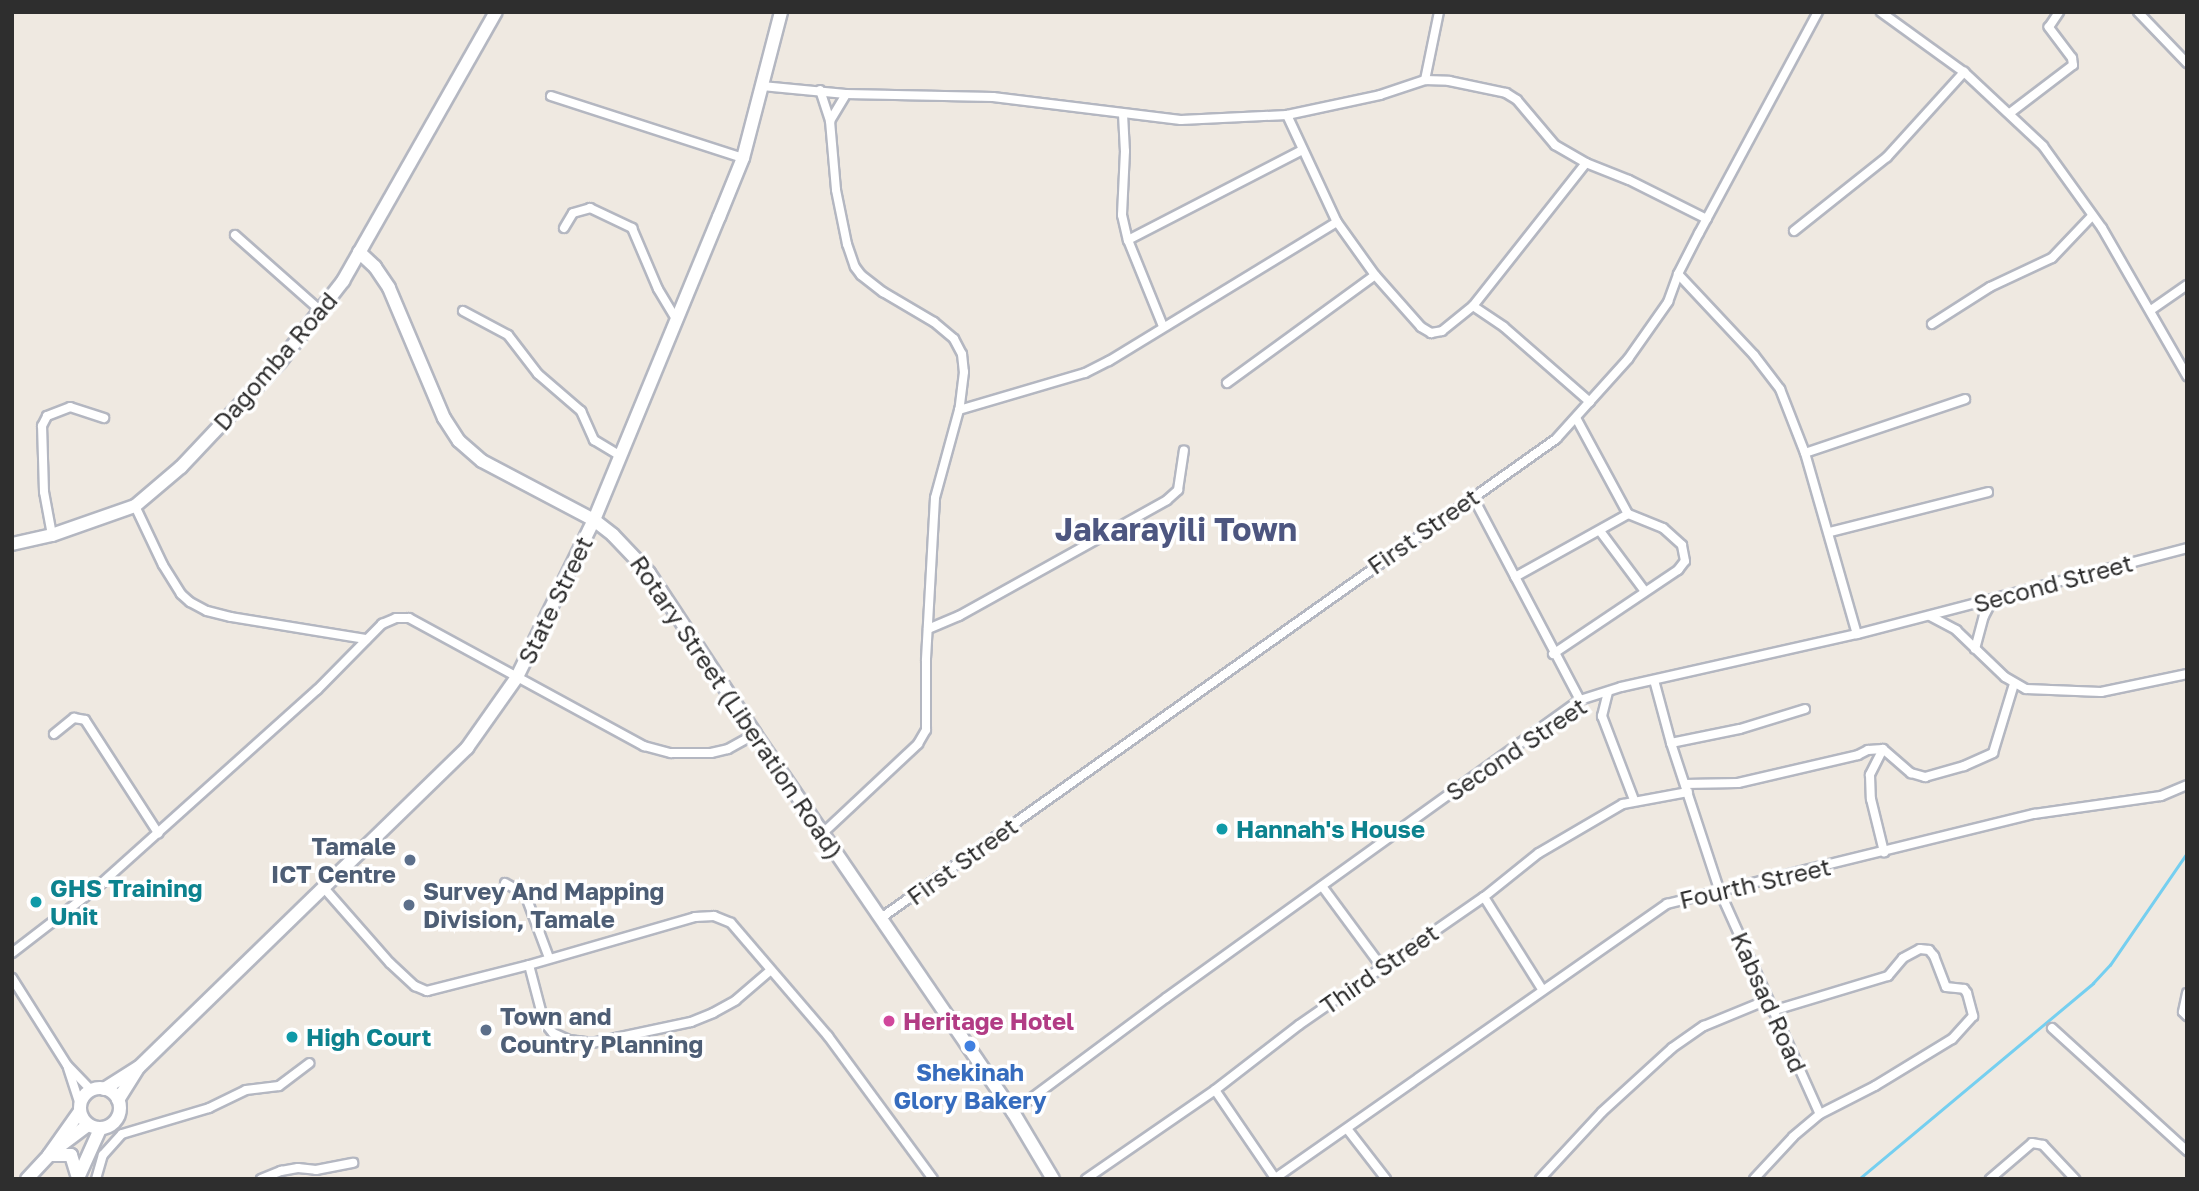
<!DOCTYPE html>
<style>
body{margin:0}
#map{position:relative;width:2199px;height:1191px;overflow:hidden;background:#efe9e1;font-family:"Golos Text",sans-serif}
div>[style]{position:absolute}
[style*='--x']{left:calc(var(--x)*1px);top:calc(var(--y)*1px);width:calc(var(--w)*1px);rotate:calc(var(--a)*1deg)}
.stream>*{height:2.5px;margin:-1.25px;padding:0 1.25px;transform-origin:1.25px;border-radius:1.25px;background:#75cff0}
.roads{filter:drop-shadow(2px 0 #b4b7c1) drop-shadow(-2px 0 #b4b7c1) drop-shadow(0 2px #b4b7c1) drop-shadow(0 -2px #b4b7c1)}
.street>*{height:8px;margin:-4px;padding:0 4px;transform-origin:4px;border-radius:4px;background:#fff}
.secondary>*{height:12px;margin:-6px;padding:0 6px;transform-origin:6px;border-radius:6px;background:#fff}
.secondary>.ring{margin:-6px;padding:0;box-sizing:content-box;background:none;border:12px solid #fff;border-radius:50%}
.dots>*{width:19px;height:19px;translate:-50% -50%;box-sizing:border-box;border:4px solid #fff;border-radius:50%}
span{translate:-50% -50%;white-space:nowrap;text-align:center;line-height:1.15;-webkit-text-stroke:7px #fff;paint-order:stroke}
.street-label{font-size:24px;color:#2e2e2e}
.culture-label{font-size:24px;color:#0d838f;font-weight:700}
.left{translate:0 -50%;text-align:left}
.service-label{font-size:24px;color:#4e5e75;font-weight:700}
.right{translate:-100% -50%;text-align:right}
.hotel-label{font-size:24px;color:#b23c85;font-weight:700}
.shop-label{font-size:24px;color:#366cbe;font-weight:700}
.district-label{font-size:32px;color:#4d5680;font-weight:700}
.frame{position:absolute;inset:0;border:14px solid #2e2e2e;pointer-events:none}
</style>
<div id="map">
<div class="stream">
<i style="--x:1859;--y:1179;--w:305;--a:-39.9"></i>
<i style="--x:2093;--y:983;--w:25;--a:-47"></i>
<i style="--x:2110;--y:965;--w:136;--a:-55.5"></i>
</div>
<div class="roads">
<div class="street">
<i style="--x:1881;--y:12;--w:102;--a:35.9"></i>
<i style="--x:1964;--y:72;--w:108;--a:43.1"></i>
<i style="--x:2043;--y:146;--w:101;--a:54.3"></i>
<i style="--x:2102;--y:228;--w:171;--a:60.1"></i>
<i style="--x:2138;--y:12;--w:71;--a:46.1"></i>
<i style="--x:1425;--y:80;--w:69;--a:-78.4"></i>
<i style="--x:762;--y:86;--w:84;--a:5.4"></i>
<i style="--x:846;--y:94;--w:147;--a:1.2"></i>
<i style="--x:993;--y:97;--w:189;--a:7"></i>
<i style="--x:1181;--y:120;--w:106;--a:-2.7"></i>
<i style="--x:1287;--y:115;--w:95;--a:-12.1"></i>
<i style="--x:1380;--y:95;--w:47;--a:-18.4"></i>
<i style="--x:1425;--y:80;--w:24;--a:2"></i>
<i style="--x:1449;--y:81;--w:58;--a:11.9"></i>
<i style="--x:1506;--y:93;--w:13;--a:32"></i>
<i style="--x:1517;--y:100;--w:59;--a:49.8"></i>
<i style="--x:1555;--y:145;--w:36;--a:30"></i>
<i style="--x:1586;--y:163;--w:46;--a:21.6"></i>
<i style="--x:1629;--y:180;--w:87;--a:26.6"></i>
<i style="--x:820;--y:90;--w:33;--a:72"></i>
<i style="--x:830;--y:121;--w:69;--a:85"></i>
<i style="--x:836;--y:190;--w:55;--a:78.5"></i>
<i style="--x:847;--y:244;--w:24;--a:71"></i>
<i style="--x:855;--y:267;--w:10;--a:53"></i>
<i style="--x:861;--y:275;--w:28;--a:38"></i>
<i style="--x:883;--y:292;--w:59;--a:30.5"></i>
<i style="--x:934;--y:322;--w:26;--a:40"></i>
<i style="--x:954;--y:339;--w:17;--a:62"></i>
<i style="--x:962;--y:354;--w:18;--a:84"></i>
<i style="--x:964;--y:372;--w:38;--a:97"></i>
<i style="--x:959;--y:410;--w:91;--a:105.3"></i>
<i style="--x:935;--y:498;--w:163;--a:93.2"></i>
<i style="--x:926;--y:661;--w:69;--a:90"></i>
<i style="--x:926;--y:730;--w:16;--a:120"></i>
<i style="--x:918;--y:744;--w:130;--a:136.9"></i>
<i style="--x:551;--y:96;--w:202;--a:17.9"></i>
<i style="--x:2010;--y:113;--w:79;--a:-37.3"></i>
<i style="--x:2073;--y:65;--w:7;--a:-98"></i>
<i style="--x:2072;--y:58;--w:39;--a:-127"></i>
<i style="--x:2049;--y:27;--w:18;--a:-56"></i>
<i style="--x:1123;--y:114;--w:37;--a:87"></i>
<i style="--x:1125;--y:151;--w:64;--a:92.7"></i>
<i style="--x:1122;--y:215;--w:26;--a:77"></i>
<i style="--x:1128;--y:240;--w:93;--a:67.9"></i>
<i style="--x:1287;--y:115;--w:118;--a:65"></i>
<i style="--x:1337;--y:222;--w:65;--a:54.4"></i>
<i style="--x:1375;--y:275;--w:69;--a:48.5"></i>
<i style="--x:1421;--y:327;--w:12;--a:31"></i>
<i style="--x:1431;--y:333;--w:11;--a:-10"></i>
<i style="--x:1442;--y:331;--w:40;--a:-39"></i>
<i style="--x:1473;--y:306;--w:182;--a:-51.7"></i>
<i style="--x:830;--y:121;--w:31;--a:-59"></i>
<i style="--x:564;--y:228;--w:17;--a:-59"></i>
<i style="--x:573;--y:213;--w:18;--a:-16"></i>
<i style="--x:590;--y:208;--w:47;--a:25.5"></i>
<i style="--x:632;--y:228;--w:66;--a:66.9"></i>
<i style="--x:658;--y:289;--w:35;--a:59"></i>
<i style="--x:1794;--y:231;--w:119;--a:-38.5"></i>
<i style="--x:1887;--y:157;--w:115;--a:-47.8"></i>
<i style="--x:235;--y:235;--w:115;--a:41.5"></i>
<i style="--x:1128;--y:240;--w:196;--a:-27.3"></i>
<i style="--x:1678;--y:274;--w:111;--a:46.8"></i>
<i style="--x:1754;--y:355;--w:43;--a:52.6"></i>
<i style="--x:1780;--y:389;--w:69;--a:68.7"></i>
<i style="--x:1805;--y:453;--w:188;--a:74"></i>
<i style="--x:1473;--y:306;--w:37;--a:34"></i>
<i style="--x:1504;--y:327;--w:114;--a:41.1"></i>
<i style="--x:2151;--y:310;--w:44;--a:-34.8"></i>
<i style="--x:463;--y:311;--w:51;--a:28.1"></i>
<i style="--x:508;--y:335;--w:49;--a:52.4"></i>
<i style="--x:538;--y:374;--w:57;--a:40.7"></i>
<i style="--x:581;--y:411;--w:32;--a:66"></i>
<i style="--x:594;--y:440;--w:31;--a:31"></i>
<i style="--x:1932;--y:324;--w:69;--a:-32.5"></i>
<i style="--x:1990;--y:287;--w:68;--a:-25.1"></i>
<i style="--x:2052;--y:258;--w:58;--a:-46.4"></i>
<i style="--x:1227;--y:383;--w:183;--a:-36.1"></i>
<i style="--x:959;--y:410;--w:131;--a:-16.4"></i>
<i style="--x:1085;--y:373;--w:27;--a:-27"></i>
<i style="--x:1109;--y:361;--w:267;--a:-31.4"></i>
<i style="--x:1805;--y:453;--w:169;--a:-18.6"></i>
<i style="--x:1473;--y:497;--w:229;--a:62.2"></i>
<i style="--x:135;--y:506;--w:65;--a:64.6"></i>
<i style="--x:163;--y:565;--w:34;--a:58"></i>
<i style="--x:181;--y:594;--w:12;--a:42"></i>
<i style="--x:190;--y:602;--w:19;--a:28"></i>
<i style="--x:207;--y:611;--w:25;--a:14"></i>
<i style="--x:231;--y:617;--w:137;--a:9.3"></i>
<i style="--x:1600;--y:531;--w:74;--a:53.3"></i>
<i style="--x:1830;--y:532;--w:163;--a:-14.2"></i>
<i style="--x:52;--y:535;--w:44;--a:-100.5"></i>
<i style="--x:44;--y:492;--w:66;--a:-91.7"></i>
<i style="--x:42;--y:426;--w:11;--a:-63"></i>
<i style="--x:47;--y:416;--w:25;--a:-21"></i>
<i style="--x:70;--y:407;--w:36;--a:18"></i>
<i style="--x:1515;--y:577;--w:129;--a:-29.1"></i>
<i style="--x:1628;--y:514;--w:109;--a:-118.4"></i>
<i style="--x:1930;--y:616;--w:30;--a:28"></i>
<i style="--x:1956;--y:630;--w:68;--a:43.8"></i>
<i style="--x:2005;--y:677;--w:24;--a:30"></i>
<i style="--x:2026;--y:689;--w:75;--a:2.3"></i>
<i style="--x:2101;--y:692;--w:88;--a:-11.8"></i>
<i style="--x:928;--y:629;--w:34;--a:-23"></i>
<i style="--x:959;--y:616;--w:238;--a:-29.1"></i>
<i style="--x:1167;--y:500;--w:15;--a:-42"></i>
<i style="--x:1178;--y:490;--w:40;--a:-81.5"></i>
<i style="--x:1975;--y:649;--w:34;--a:-75"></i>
<i style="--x:1984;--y:616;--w:19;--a:-62"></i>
<i style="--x:1553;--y:654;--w:151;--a:-33.9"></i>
<i style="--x:1678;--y:570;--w:11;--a:-52"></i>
<i style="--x:1685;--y:561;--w:16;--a:-101"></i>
<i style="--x:1682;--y:545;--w:25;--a:-138"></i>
<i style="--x:1663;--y:528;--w:38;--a:-158"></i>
<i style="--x:1654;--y:680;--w:65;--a:74.9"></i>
<i style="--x:1671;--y:743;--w:157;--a:71.8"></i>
<i style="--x:1720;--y:892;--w:243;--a:65.8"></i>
<i style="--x:1820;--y:1114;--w:35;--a:140"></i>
<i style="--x:1793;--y:1137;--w:57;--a:132.9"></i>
<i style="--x:1608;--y:692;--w:25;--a:104"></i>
<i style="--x:1602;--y:716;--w:90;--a:69.1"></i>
<i style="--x:54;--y:734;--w:26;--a:-39"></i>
<i style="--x:74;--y:718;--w:11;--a:10"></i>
<i style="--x:85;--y:720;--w:135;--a:57.1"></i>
<i style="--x:1671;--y:743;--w:70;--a:-11.5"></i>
<i style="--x:1740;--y:729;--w:68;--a:-17.1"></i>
<i style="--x:1883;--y:749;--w:29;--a:117"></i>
<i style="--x:1870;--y:775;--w:24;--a:88"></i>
<i style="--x:1871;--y:799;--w:55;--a:76.2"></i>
<i style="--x:1685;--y:784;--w:53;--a:-1.1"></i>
<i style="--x:1738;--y:783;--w:123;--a:-13.1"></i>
<i style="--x:1858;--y:755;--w:11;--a:-27"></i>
<i style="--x:1868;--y:750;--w:15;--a:-4"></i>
<i style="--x:1883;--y:749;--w:37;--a:41"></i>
<i style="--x:1911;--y:773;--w:15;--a:16"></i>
<i style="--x:1925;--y:777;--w:41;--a:-15.8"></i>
<i style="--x:1964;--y:766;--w:32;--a:-24"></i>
<i style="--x:1993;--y:753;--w:72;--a:-73.1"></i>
<i style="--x:505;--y:883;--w:23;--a:29"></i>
<i style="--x:525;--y:894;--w:68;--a:69.4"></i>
<i style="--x:1322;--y:886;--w:99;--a:53.6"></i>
<i style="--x:324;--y:888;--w:100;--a:48.7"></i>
<i style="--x:390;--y:963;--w:34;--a:43"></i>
<i style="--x:415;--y:986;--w:13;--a:23"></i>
<i style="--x:427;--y:991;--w:105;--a:-14.3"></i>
<i style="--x:529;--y:965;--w:173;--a:-16.1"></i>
<i style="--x:695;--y:917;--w:19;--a:-3"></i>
<i style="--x:714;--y:916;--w:18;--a:22"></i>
<i style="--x:731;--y:923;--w:149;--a:49.4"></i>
<i style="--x:828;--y:1036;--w:177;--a:53.7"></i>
<i style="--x:1484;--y:897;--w:109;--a:57.8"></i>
<i style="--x:881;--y:918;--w:828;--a:-35.36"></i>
<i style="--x:1556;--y:439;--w:108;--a:-48"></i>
<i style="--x:1628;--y:359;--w:70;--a:-54.9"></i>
<i style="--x:1668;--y:302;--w:30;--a:-70"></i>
<i style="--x:1678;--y:274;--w:46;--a:-62.9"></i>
<i style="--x:1699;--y:233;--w:251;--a:-61.7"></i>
<i style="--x:12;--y:953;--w:105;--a:-37.6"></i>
<i style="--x:95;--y:889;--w:298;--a:-41.9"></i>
<i style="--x:317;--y:690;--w:93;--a:-45.4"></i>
<i style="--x:382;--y:624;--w:15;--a:-23"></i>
<i style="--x:396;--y:618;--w:13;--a:0"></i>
<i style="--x:409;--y:618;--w:268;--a:28.6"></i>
<i style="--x:644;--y:746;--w:28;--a:15"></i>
<i style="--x:671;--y:753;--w:40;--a:0"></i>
<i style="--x:711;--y:753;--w:17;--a:-13"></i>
<i style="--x:728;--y:749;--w:31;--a:-29"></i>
<i style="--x:529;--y:965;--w:59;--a:75.3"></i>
<i style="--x:544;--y:1022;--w:14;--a:51"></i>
<i style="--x:553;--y:1033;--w:17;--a:24"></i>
<i style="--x:569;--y:1040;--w:23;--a:7"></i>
<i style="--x:592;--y:1043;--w:101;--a:-12"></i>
<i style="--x:691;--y:1022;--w:24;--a:-22"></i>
<i style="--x:713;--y:1013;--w:26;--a:-29"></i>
<i style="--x:736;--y:1000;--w:46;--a:-40.6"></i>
<i style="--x:12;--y:978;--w:103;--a:57.7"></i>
<i style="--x:67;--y:1065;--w:35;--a:46"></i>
<i style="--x:2187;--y:993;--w:19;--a:102"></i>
<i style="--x:2183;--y:1012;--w:6;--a:45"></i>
<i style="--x:1772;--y:1011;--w:121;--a:-16.8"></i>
<i style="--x:1888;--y:976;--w:23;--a:-50"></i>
<i style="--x:1903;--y:958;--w:19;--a:-28"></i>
<i style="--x:1920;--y:949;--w:9;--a:6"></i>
<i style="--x:1929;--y:950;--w:8;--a:50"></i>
<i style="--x:1934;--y:956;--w:33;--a:69"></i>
<i style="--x:1946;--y:987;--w:18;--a:6"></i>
<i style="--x:1964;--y:989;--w:5;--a:53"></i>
<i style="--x:1967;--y:993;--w:24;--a:75"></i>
<i style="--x:1973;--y:1016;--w:31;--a:132"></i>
<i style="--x:1952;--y:1039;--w:90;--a:148.6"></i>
<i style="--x:1875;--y:1086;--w:62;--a:153"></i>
<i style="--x:2052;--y:1028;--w:183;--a:42.3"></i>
<i style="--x:68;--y:1068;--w:39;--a:72"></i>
<i style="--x:1215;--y:1090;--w:107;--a:55.7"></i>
<i style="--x:1013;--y:1112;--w:191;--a:-36.7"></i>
<i style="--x:1166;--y:998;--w:510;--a:-35.75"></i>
<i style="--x:1580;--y:700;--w:43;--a:-17.6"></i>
<i style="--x:1621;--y:687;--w:242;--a:-12.7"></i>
<i style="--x:1857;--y:634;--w:341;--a:-14.6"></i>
<i style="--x:1348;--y:1130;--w:62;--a:52.2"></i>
<i style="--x:96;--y:1179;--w:25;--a:-74"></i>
<i style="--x:103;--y:1155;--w:28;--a:-48"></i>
<i style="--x:122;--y:1134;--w:91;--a:-16.6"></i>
<i style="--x:209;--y:1108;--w:41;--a:-25.9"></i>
<i style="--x:246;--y:1090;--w:33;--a:-7"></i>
<i style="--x:279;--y:1086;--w:38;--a:-37"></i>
<i style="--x:261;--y:1179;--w:22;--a:-22"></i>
<i style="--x:281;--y:1171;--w:17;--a:-10"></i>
<i style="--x:298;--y:1168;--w:18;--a:6"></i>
<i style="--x:316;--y:1170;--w:38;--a:-11"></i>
<i style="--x:1086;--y:1179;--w:157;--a:-34.6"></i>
<i style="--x:1215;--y:1090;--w:106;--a:-37.7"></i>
<i style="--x:1299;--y:1025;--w:225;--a:-34.7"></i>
<i style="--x:1484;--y:897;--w:70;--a:-38.7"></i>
<i style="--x:1539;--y:853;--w:97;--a:-30.3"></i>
<i style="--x:1623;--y:804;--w:66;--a:-10.5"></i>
<i style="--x:1274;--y:1179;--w:480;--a:-35"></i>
<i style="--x:1667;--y:904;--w:378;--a:-13.8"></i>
<i style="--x:2034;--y:814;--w:128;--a:-8.1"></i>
<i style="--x:2161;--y:796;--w:28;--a:-23"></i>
<i style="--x:1540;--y:1179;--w:91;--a:-47.2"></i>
<i style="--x:1602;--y:1112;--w:95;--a:-42.4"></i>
<i style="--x:1672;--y:1048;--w:39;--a:-35"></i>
<i style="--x:1704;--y:1026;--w:68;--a:-22.4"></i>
<i style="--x:1990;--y:1179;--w:55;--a:-40.6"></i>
<i style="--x:2032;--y:1143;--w:11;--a:10"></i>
<i style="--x:2043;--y:1145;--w:47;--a:46.7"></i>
</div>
<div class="secondary">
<i style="--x:359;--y:252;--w:22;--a:43"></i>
<i style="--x:375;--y:267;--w:25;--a:56"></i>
<i style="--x:389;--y:288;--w:141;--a:67.1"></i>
<i style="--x:444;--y:418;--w:27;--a:57"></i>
<i style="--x:459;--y:441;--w:30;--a:41"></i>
<i style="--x:482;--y:461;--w:127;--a:27.8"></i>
<i style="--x:594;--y:520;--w:24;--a:38"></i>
<i style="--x:613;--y:535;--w:52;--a:46.5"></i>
<i style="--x:649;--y:573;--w:193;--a:56.6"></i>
<i style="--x:755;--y:734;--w:458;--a:55.7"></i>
<i style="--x:1013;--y:1112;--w:78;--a:59.2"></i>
<i style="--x:12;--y:544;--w:41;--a:-12.7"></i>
<i style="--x:52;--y:535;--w:88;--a:-19.3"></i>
<i style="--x:135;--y:506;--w:60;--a:-40.3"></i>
<i style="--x:181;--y:467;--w:144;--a:-46.7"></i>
<i style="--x:280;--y:362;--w:103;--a:-52.1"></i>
<i style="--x:343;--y:281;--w:309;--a:-60.4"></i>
<i class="ring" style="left:80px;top:1088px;width:28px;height:28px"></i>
<i style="--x:104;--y:1089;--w:41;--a:-32.2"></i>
<i style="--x:139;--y:1067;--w:458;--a:-44.2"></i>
<i style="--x:467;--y:748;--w:87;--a:-54.8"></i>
<i style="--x:517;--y:677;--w:175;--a:-63.9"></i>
<i style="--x:594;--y:520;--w:328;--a:-67.6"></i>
<i style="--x:719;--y:217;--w:64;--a:-67.9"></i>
<i style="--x:743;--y:158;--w:151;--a:-75.4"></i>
<i style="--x:118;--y:1100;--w:36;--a:-58"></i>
<i style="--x:60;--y:1146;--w:35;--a:-37"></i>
<i style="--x:49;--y:1155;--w:22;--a:0"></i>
<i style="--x:71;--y:1155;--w:24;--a:73"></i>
<i style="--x:78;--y:1178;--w:54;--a:-65.8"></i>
<i style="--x:27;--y:1179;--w:33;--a:-47"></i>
<i style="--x:49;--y:1155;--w:54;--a:-54.8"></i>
</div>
</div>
<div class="dots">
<i style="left:1222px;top:829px;background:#0f9aa8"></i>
<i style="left:410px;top:860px;background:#5c6f8a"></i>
<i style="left:36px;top:902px;background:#0f9aa8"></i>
<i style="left:409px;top:905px;background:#5c6f8a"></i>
<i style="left:889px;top:1021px;background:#d1479c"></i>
<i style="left:486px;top:1030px;background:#5c6f8a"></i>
<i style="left:292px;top:1037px;background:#0f9aa8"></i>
<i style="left:970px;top:1046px;background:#3f7fe0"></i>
</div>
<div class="street-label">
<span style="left:275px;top:361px;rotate:-49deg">Dagomba Road</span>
<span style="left:1423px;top:531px;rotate:-35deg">First Street</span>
<span style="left:2053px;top:583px;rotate:-15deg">Second Street</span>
<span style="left:555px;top:600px;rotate:-64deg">State Street</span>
<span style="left:737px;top:707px;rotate:56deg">Rotary Street (Liberation Road)</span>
<span style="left:1516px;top:749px;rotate:-34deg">Second Street</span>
<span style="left:962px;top:861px;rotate:-36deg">First Street</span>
<span style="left:1755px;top:883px;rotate:-13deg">Fourth Street</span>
<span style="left:1379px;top:969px;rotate:-35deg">Third Street</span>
<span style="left:1769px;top:1002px;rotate:66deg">Kabsad Road</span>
</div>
<div class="culture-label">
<span class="left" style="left:1236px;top:829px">Hannah's House</span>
<span class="left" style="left:50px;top:902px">GHS Training<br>Unit</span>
<span class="left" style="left:306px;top:1037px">High Court</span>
</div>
<div class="service-label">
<span class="right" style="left:396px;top:860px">Tamale<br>ICT Centre</span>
<span class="left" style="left:423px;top:905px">Survey And Mapping<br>Division, Tamale</span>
<span class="left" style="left:500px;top:1030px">Town and<br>Country Planning</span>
</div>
<div class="hotel-label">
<span class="left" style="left:903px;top:1021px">Heritage Hotel</span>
</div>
<div class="shop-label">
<span style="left:970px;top:1086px">Shekinah<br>Glory Bakery</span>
</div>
<div class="district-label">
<span style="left:1176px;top:529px">Jakarayili Town</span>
</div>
<div class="frame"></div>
</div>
